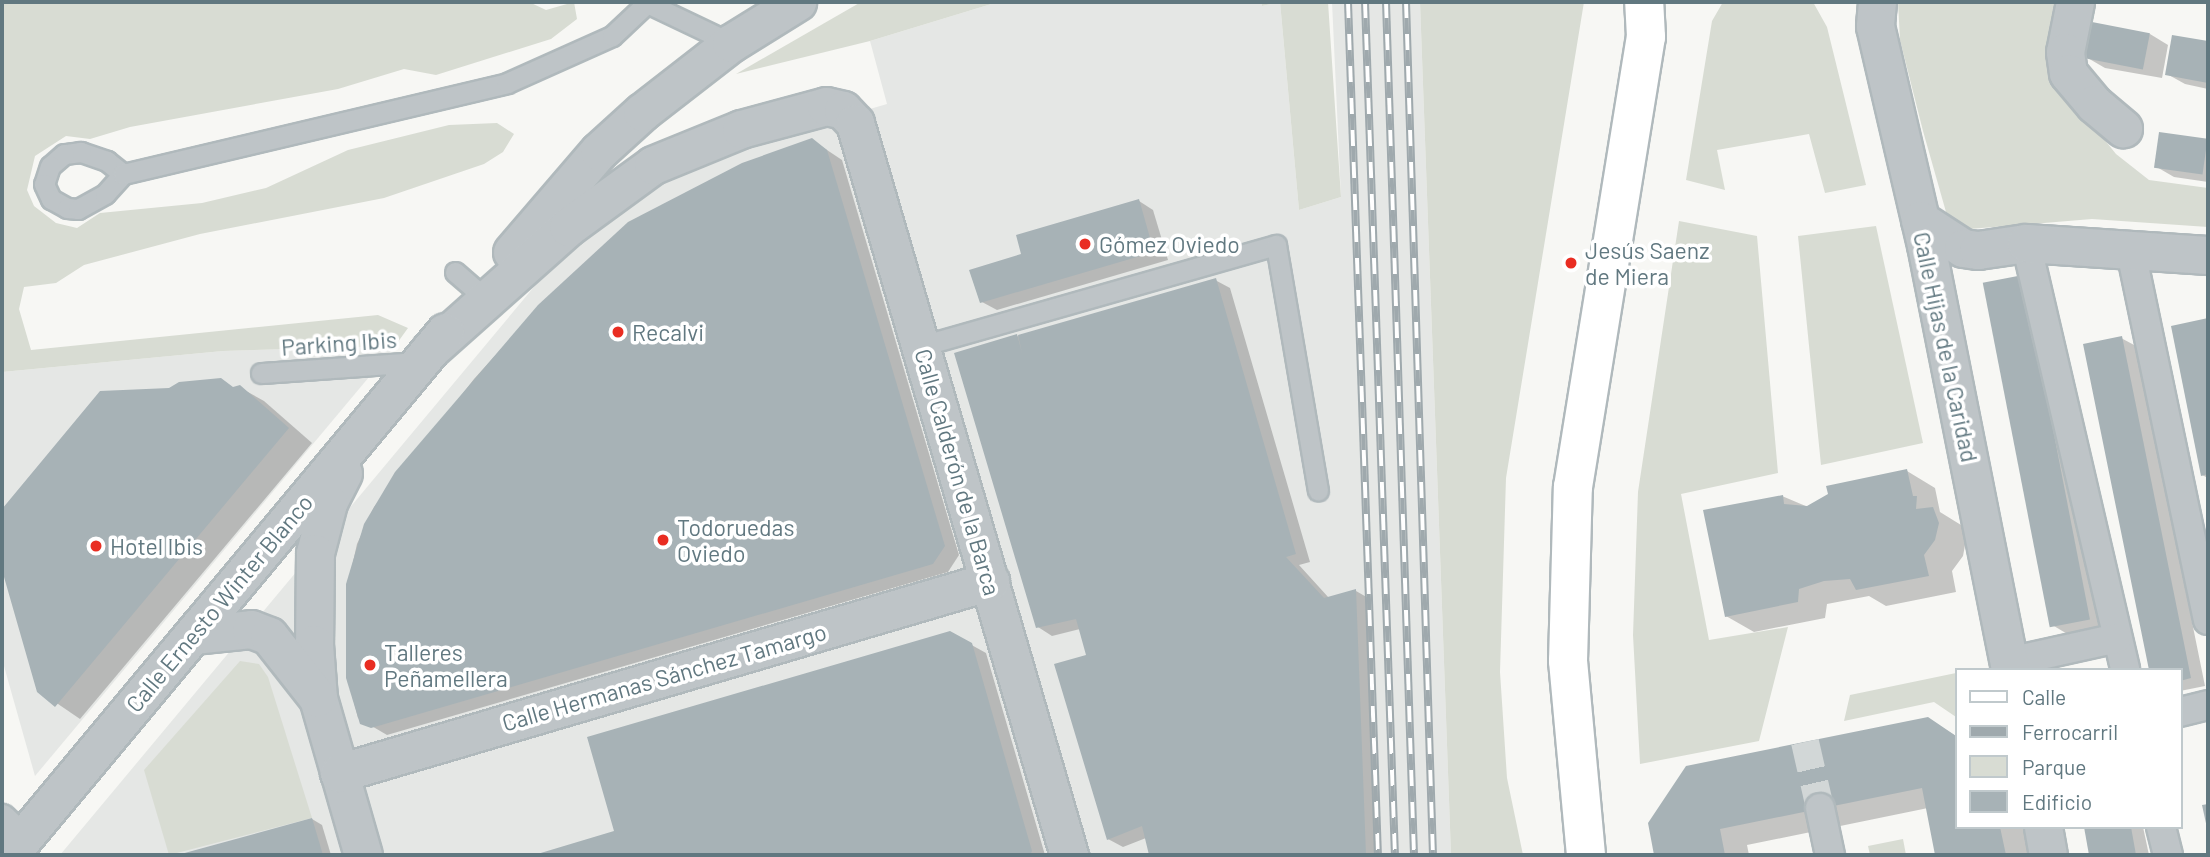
<!DOCTYPE html>
<meta charset="utf-8">
<style>
body{margin:0}
#map{position:relative;width:2210px;height:857px;overflow:hidden;background:#f7f7f4;font-family:Barlow,sans-serif}
div>[style]{position:absolute}
[style*='--x']{left:calc(var(--x)*1px);top:calc(var(--y)*1px);width:calc(var(--w)*1px);rotate:calc(var(--a)*1deg)}
.built>*{inset:0;background:#e5e7e5}
.green>*{inset:0;background:#d8dcd3}
.shadow>*{inset:0;background:#0003}
.building>*{inset:0;background:#a7b2b6;transform-origin:0 0}
.pedestrian-tunnel>*{height:28px;margin-top:-14px;transform-origin:0;background:repeating-linear-gradient(90deg,#d2d7d7 0 28px,transparent 0 42px)}
.roads{filter:drop-shadow(2px 0 #b0b9bc) drop-shadow(-2px 0 #b0b9bc) drop-shadow(0 2px #b0b9bc) drop-shadow(0 -2px #b0b9bc)}
.service>*{height:19px;margin:-9.5px;padding:0 9.5px;transform-origin:9.5px;border-radius:9.5px;background:#bec4c7}
.pedestrian>*{height:28px;margin:-14px;padding:0 14px;transform-origin:14px;border-radius:14px;background:#bec4c7}
.minor>*{height:37px;margin:-18.5px;padding:0 18.5px;transform-origin:18.5px;border-radius:18.5px;background:#bec4c7}
.secondary>*{height:38px;margin:-19px;padding:0 19px;transform-origin:19px;border-radius:19px;background:#fff}
.rail>*{height:8px;margin-top:-4px;transform-origin:0;background:repeating-linear-gradient(90deg,#fff 0 16px,#9fa9ad 0 32px);box-sizing:border-box;border-block:2px solid #9fa9ad}
.dots>*{width:19px;height:19px;translate:-50% -50%;box-sizing:border-box;border:4px solid #fff;border-radius:50%}
span{translate:-50% -50%;white-space:nowrap;text-align:center;line-height:1.15;-webkit-text-stroke:7px #fff;paint-order:stroke}
.poi-label{font-size:23px;color:#617880}
.left{translate:0 -50%;text-align:left}
.street-label{font-size:23px;color:#617880}
.frame{position:absolute;inset:0;border:4px solid #617880;pointer-events:none}
.legend{position:absolute;left:1955px;top:668px;width:228px;height:161px;box-sizing:border-box;background:#fff;border:2px solid #c0c9cc;margin:0;padding:9px 12px;list-style:none;font-size:21px;color:#617880}
.legend li{display:flex;align-items:center;gap:14px;height:35px}
.legend b{width:35px;border:2px solid #c0c9cc}
</style>
<div id="map">
<div class="built">
<i style="clip-path:polygon(998px 2px,1261px 2px,1262px 6px,1280px 2px,1299px 210px,1341px 197px,1332px 2px,1420px 2px,1451px 855px,60px 855px,569px 245px,626px 198px,706px 157px,887px 104px,870px 41px)"></i>
<i style="clip-path:polygon(395px 346px,35px 776px,2px 659px,2px 372px,223px 351px)"></i>
</div>
<div class="green">
<i style="clip-path:polygon(2px 2px,529px 2px,546px 10px,574px 2px,577px 19px,551px 39px,436px 75px,404px 69px,338px 89px,130px 127px,90px 139px,66px 136px,35px 156px,27px 190px,34px 206px,56px 223px,77px 228px,100px 213px,202px 203px,266px 188px,348px 150px,449px 125px,497px 123px,514px 134px,503px 152px,484px 164px,384px 198px,200px 234px,84px 265px,56px 283px,24px 287px,19px 309px,31px 350px,378px 315px,408px 328px,395px 346px,223px 351px,2px 372px)"></i>
<i style="clip-path:polygon(861px 2px,998px 2px,870px 41px,736px 74px)"></i>
<i style="clip-path:polygon(1261px 2px,1328px 2px,1341px 197px,1299px 210px,1280px 2px,1262px 6px)"></i>
<i style="clip-path:polygon(1420px 2px,1584px 2px,1506px 478px,1500px 672px,1507px 778px,1523px 855px,1451px 855px)"></i>
<i style="clip-path:polygon(1723px 2px,1813px 2px,1827px 27px,1866px 185px,1825px 193px,1809px 134px,1717px 150px,1725px 190px,1686px 180px,1712px 21px)"></i>
<i style="clip-path:polygon(1898px 2px,2066px 2px,2087px 118px,2116px 154px,2149px 180px,2208px 188px,2208px 227px,2092px 219px,1957px 230px,1946px 212px,1923px 131px,1900px 40px)"></i>
<i style="clip-path:polygon(1679px 221px,1757px 236px,1778px 473px,1681px 494px,1709px 640px,1788px 627px,1759px 741px,1640px 764px,1633px 635px,1638px 492px)"></i>
<i style="clip-path:polygon(1876px 226px,1923px 443px,1821px 465px,1798px 236px)"></i>
<i style="clip-path:polygon(240px 661px,259px 664px,268px 677px,312px 818px,169px 855px,144px 770px)"></i>
<i style="clip-path:polygon(1956px 673px,1956px 717px,1934px 702px,1844px 721px,1850px 695px)"></i>
<i style="clip-path:polygon(1903px 839px,1906px 855px,1870px 855px,1868px 846px)"></i>
</div>
<div class="shadow">
<i style="clip-path:polygon(2150px 34px,2168px 45px,2162px 78px,2105px 68px,2086px 57px)"></i>
<i style="clip-path:polygon(2173px 37px,2208px 43px,2208px 89px,2185px 84px,2167px 74px)"></i>
<i style="clip-path:polygon(2160px 134px,2208px 141px,2208px 182px,2174px 177px,2155px 166px)"></i>
<i style="clip-path:polygon(812px 140px,842px 160px,959px 555px,948px 572px,387px 735px,358px 718px,348px 678px,348px 584px,357px 544px,374px 507px,474px 379px,540px 306px)"></i>
<i style="clip-path:polygon(1139px 201px,1153px 210px,1168px 260px,997px 310px,982px 302px,1023px 255px)"></i>
<i style="clip-path:polygon(2022px 277px,2105px 627px,2069px 635px,2054px 626px)"></i>
<i style="clip-path:polygon(1215px 280px,1230px 288px,1310px 562px,1299px 565px,1329px 598px,1356px 591px,1370px 599px,1380px 855px,1151px 855px,1146px 838px,1123px 847px,1108px 839px,1088px 657px,1080px 629px,1052px 636px,1038px 627px,956px 354px)"></i>
<i style="clip-path:polygon(2208px 320px,2208px 478px,2202px 475px,2173px 327px)"></i>
<i style="clip-path:polygon(2121px 338px,2136px 346px,2205px 686px,2180px 691px,2180px 670px)"></i>
<i style="clip-path:polygon(239px 387px,264px 401px,312px 443px,80px 719px,39px 691px,2px 564px,2px 512px,101px 393px)"></i>
<i style="clip-path:polygon(1907px 471px,1935px 488px,1940px 512px,1961px 525px,1966px 540px,1963px 556px,1952px 571px,1956px 592px,1886px 606px,1869px 596px,1827px 604px,1825px 618px,1754px 632px,1726px 616px,1782px 496px,1808px 507px)"></i>
<i style="clip-path:polygon(950px 633px,986px 653px,1045px 855px,537px 855px,617px 832px)"></i>
<i style="clip-path:polygon(1928px 719px,1956px 736px,1956px 827px,2024px 827px,2030px 855px,1938px 855px,1928px 808px,1747px 845px,1749px 855px,1656px 855px,1650px 824px)"></i>
<i style="clip-path:polygon(312px 819px,322px 825px,331px 855px,185px 855px)"></i>
<i style="clip-path:polygon(2086px 827px,2143px 827px,2149px 855px,2092px 855px)"></i>
</div>
<div class="building">
<i style="left:2092px;top:22px;width:59px;height:37px;rotate:11deg"></i>
<i style="clip-path:polygon(2172px 35px,2208px 41px,2208px 83px,2165px 75px)"></i>
<i style="left:2159px;top:132px;width:49px;height:36px;rotate:8deg"></i>
<i style="clip-path:polygon(812px 138px,827px 150px,945px 546px,933px 564px,371px 728px,360px 724px,346px 678px,346px 584px,364px 524px,395px 472px,538px 305px,628px 222px,742px 163px)"></i>
<i style="clip-path:polygon(1139px 199px,1154px 252px,980px 303px,969px 270px,1021px 254px,1016px 235px)"></i>
<i style="left:2023px;top:275px;width:351px;height:41px;rotate:79deg"></i>
<i style="clip-path:polygon(1216px 278px,1296px 554px,1286px 557px,1324px 598px,1356px 589px,1366px 855px,1149px 855px,1142px 826px,1107px 840px,1054px 664px,1086px 655px,1076px 619px,1036px 628px,954px 353px,1017px 334px,1022px 353px,1018px 335px)"></i>
<i style="clip-path:polygon(2208px 318px,2208px 474px,2201px 476px,2171px 326px)"></i>
<i style="clip-path:polygon(2122px 336px,2191px 678px,2180px 681px,2180px 670px,2149px 670px,2083px 344px)"></i>
<i style="clip-path:polygon(221px 378px,233px 387px,240px 385px,289px 428px,55px 707px,37px 692px,2px 570px,2px 509px,100px 391px,169px 388px,179px 382px)"></i>
<i style="clip-path:polygon(1907px 469px,1913px 496px,1917px 496px,1916px 509px,1933px 507px,1939px 523px,1935px 540px,1924px 555px,1929px 576px,1856px 590px,1850px 579px,1824px 581px,1799px 589px,1798px 602px,1725px 617px,1703px 510px,1783px 495px,1784px 504px,1807px 506px,1828px 494px,1826px 486px)"></i>
<i style="clip-path:polygon(950px 631px,972px 643px,1032px 851px,1030px 855px,534px 855px,614px 831px,587px 737px)"></i>
<i style="clip-path:polygon(1928px 717px,1956px 736px,1956px 827px,2000px 827px,2006px 855px,1935px 855px,1922px 788px,1720px 829px,1725px 855px,1654px 855px,1648px 823px,1686px 766px)"></i>
<i style="clip-path:polygon(2208px 804px,2208px 828px,2207px 828px,2202px 805px)"></i>
<i style="clip-path:polygon(312px 818px,323px 855px,181px 855px,181px 854px)"></i>
<i style="clip-path:polygon(2084px 827px,2131px 827px,2136px 855px,2089px 855px)"></i>
</div>
<div class="pedestrian-tunnel">
<i style="--x:1805;--y:742;--w:68;--a:77.2"></i>
</div>
<div class="roads">
<div class="service">
<i style="--x:123;--y:174;--w:21;--a:-141"></i>
<i style="--x:107;--y:161;--w:28;--a:-161"></i>
<i style="--x:81;--y:152;--w:17;--a:173"></i>
<i style="--x:64;--y:154;--w:18;--a:139"></i>
<i style="--x:50;--y:166;--w:19;--a:108"></i>
<i style="--x:44;--y:184;--w:17;--a:65"></i>
<i style="--x:51;--y:199;--w:18;--a:29"></i>
<i style="--x:67;--y:208;--w:11;--a:5"></i>
<i style="--x:78;--y:209;--w:31;--a:-29"></i>
<i style="--x:105;--y:194;--w:27;--a:-48"></i>
<i style="--x:123;--y:174;--w:395;--a:-13.3"></i>
<i style="--x:507;--y:83;--w:115;--a:-24.1"></i>
<i style="--x:612;--y:36;--w:48;--a:-43.3"></i>
<i style="--x:647;--y:3;--w:93;--a:25.5"></i>
<i style="--x:455;--y:272;--w:30;--a:41"></i>
<i style="--x:921;--y:346;--w:369;--a:-15.9"></i>
<i style="--x:1276;--y:245;--w:249;--a:80.3"></i>
<i style="--x:261;--y:373;--w:158;--a:-4"></i>
</div>
<div class="pedestrian">
<i style="--x:2026;--y:243;--w:438;--a:76.9"></i>
<i style="--x:2130;--y:247;--w:381;--a:78.2"></i>
<i style="--x:2009;--y:662;--w:111;--a:-12.5"></i>
<i style="--x:2180;--y:712;--w:29;--a:-14"></i>
<i style="--x:1820;--y:808;--w:48;--a:78"></i>
<i style="--x:2;--y:819;--w:29;--a:44"></i>
<i style="--x:2161;--y:827;--w:29;--a:76"></i>
</div>
<div class="minor">
<i style="--x:1877;--y:2;--w:24;--a:95"></i>
<i style="--x:1875;--y:26;--w:225;--a:76.9"></i>
<i style="--x:1926;--y:245;--w:433;--a:78.8"></i>
<i style="--x:2075;--y:2;--w:51;--a:101.3"></i>
<i style="--x:2065;--y:52;--w:21;--a:82"></i>
<i style="--x:2068;--y:73;--w:40;--a:50"></i>
<i style="--x:2094;--y:104;--w:38;--a:40"></i>
<i style="--x:1920;--y:220;--w:51;--a:33.1"></i>
<i style="--x:1963;--y:248;--w:15;--a:8"></i>
<i style="--x:1978;--y:250;--w:49;--a:-8.3"></i>
<i style="--x:2026;--y:243;--w:182;--a:3.8"></i>
<i style="--x:512;--y:252;--w:133;--a:-49.3"></i>
<i style="--x:599;--y:151;--w:58;--a:-42.2"></i>
<i style="--x:642;--y:112;--w:113;--a:-37.8"></i>
<i style="--x:731;--y:43;--w:78;--a:-31.8"></i>
<i style="--x:430;--y:350;--w:185;--a:-41.7"></i>
<i style="--x:568;--y:227;--w:105;--a:-36.1"></i>
<i style="--x:653;--y:165;--w:95;--a:-22.2"></i>
<i style="--x:741;--y:129;--w:88;--a:-15.1"></i>
<i style="--x:826;--y:106;--w:17;--a:13"></i>
<i style="--x:843;--y:110;--w:18;--a:47"></i>
<i style="--x:855;--y:123;--w:763;--a:73.7"></i>
<i style="--x:343;--y:473;--w:34;--a:117"></i>
<i style="--x:328;--y:503;--w:52;--a:104.6"></i>
<i style="--x:315;--y:553;--w:91;--a:90.6"></i>
<i style="--x:314;--y:644;--w:54;--a:85.8"></i>
<i style="--x:318;--y:698;--w:163;--a:74"></i>
<i style="--x:193;--y:635;--w:58;--a:-5.9"></i>
<i style="--x:251;--y:629;--w:19;--a:21"></i>
<i style="--x:269;--y:636;--w:78;--a:51.8"></i>
<i style="--x:339;--y:773;--w:679;--a:-16.43"></i>
<i style="--x:2043;--y:827;--w:28;--a:80"></i>
<i style="--x:9;--y:855;--w:681;--a:-50.18"></i>
</div>
<div class="secondary">
<i style="--x:1586;--y:855;--w:195;--a:-95.3"></i>
<i style="--x:1568;--y:661;--w:174;--a:-88.4"></i>
<i style="--x:1573;--y:487;--w:456;--a:-80.8"></i>
<i style="--x:1646;--y:37;--w:35;--a:-93"></i>
</div>
</div>
<div class="rail">
<i style="--x:1348;--y:2;--w:854;--a:87.99"></i>
<i style="--x:1365;--y:2;--w:854;--a:87.99"></i>
<i style="--x:1386;--y:2;--w:853;--a:88.12"></i>
<i style="--x:1406;--y:2;--w:853;--a:88.19"></i>
</div>
<div class="dots">
<i style="left:1085px;top:244px;background:#e92d22"></i>
<i style="left:1571px;top:263px;background:#e92d22"></i>
<i style="left:618px;top:332px;background:#e92d22"></i>
<i style="left:663px;top:540px;background:#e92d22"></i>
<i style="left:96px;top:546px;background:#e92d22"></i>
<i style="left:370px;top:665px;background:#e92d22"></i>
</div>
<div class="poi-label">
<span class="left" style="left:1099px;top:244px">Gómez Oviedo</span>
<span class="left" style="left:1585px;top:263px">Jesús Saenz<br>de Miera</span>
<span class="left" style="left:632px;top:332px">Recalvi</span>
<span class="left" style="left:677px;top:540px">Todoruedas<br>Oviedo</span>
<span class="left" style="left:110px;top:546px">Hotel Ibis</span>
<span class="left" style="left:384px;top:665px">Talleres<br>Peñamellera</span>
</div>
<div class="street-label">
<span style="left:339px;top:343px;rotate:-4deg">Parking Ibis</span>
<span style="left:1946px;top:347px;rotate:78deg">Calle Hijas de la Caridad</span>
<span style="left:958px;top:472px;rotate:74deg">Calle Calderón de la Barca</span>
<span style="left:219px;top:603px;rotate:-50deg">Calle Ernesto Winter Blanco</span>
<span style="left:664px;top:677px;rotate:-16deg">Calle Hermanas Sánchez Tamargo</span>
</div>
<div class="frame"></div>
<ul class="legend">
<li><b style="height:9px;background:#fff"></b>Calle</li>
<li><b style="height:9px;background:#9fa9ad"></b>Ferrocarril</li>
<li><b style="height:19px;background:#d8dcd3"></b>Parque</li>
<li><b style="height:19px;background:#a7b2b6"></b>Edificio</li>
</ul>
</div>
